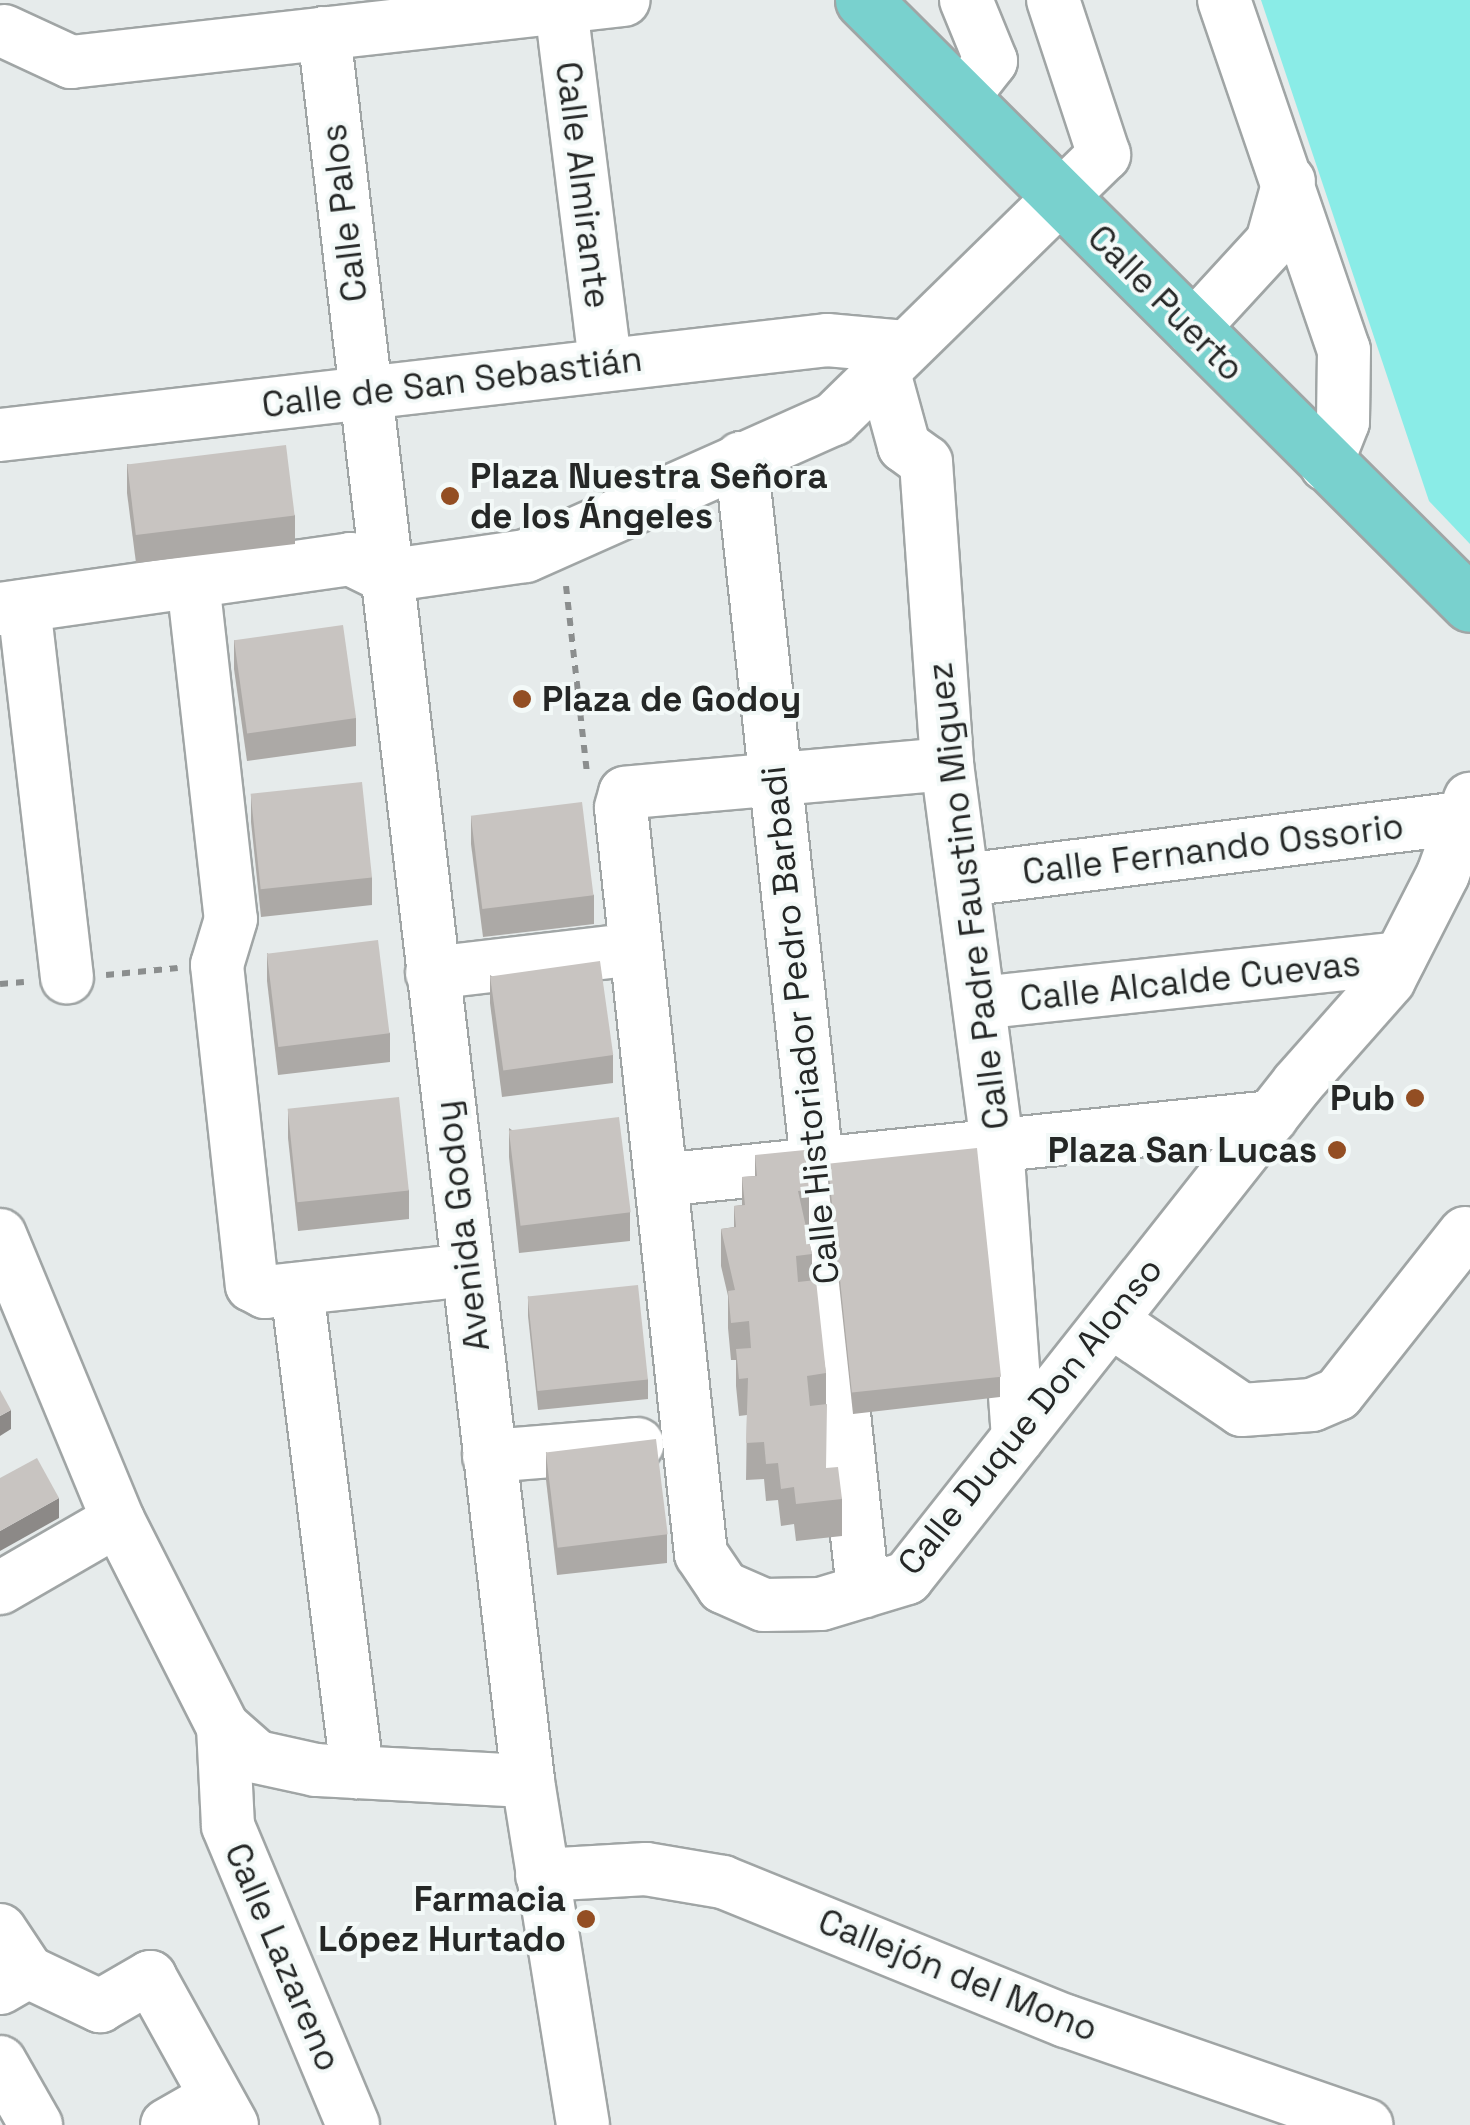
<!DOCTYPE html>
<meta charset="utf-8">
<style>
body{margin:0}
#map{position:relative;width:1470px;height:2125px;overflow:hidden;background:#e6ebeb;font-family:"Space Grotesk",sans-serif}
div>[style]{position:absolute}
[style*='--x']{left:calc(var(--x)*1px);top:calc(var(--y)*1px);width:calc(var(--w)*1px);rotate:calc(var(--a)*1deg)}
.green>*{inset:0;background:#8aece7}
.path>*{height:6px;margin-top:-3px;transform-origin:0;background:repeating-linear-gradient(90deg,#8b8e8e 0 8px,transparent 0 16px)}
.roads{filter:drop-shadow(2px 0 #a0a5a5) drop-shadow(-2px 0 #a0a5a5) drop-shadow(0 2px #a0a5a5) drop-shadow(0 -2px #a0a5a5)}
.minor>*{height:52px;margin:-26px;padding:0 26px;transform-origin:26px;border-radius:26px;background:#fff}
.major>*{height:55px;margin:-27.5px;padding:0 27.5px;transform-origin:27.5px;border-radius:27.5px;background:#79d1ce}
.wall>*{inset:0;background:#aca9a6}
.shaded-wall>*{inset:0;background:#8c8987}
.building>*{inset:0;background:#c8c4c1;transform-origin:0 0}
.dots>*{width:28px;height:28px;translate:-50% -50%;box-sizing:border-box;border:5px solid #f3f9f8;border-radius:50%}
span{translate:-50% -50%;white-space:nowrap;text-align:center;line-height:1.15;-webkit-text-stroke:8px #f3f9f8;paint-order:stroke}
.street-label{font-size:35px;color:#252726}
.poi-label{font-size:35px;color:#252726;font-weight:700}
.left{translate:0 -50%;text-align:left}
.right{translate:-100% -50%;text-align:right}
</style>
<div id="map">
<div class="green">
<i style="clip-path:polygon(1261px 0,1470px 0,1470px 544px,1429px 501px)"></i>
</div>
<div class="path">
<i style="--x:566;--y:586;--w:187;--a:83.6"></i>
<i style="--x:106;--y:975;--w:72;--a:-5.6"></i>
<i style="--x:0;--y:984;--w:24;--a:-5"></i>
</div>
<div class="roads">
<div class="minor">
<i style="--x:1224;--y:0;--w:370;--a:71.1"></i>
<i style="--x:1344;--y:350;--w:72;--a:90.8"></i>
<i style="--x:1343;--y:422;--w:46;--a:111.6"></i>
<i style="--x:561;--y:8;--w:357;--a:82.9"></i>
<i style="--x:4;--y:31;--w:74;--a:24.8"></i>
<i style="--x:71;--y:62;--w:556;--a:-6.4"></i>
<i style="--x:324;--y:33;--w:1760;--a:83.34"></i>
<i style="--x:528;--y:1781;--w:348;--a:80.9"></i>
<i style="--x:962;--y:98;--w:47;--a:-51.9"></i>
<i style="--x:991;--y:61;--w:66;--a:-112.3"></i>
<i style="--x:1192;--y:329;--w:118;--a:-47.4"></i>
<i style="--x:1272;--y:242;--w:63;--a:-74.4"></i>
<i style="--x:883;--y:369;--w:80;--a:74.7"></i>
<i style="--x:904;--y:446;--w:27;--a:36"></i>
<i style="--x:926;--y:462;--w:303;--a:86"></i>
<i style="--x:947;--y:764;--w:384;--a:82.5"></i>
<i style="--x:997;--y:1145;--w:293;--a:85.9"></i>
<i style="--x:0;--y:435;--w:832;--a:-6.55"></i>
<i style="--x:827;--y:340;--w:78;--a:5.1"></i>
<i style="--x:741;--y:458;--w:1140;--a:83.85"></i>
<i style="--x:193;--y:582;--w:339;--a:83.6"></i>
<i style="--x:231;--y:919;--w:48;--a:106.9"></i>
<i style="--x:217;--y:965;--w:322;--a:83.8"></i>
<i style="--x:252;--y:1285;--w:15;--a:28"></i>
<i style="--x:265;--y:1292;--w:203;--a:-6.2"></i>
<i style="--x:24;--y:606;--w:374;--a:83.4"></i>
<i style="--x:0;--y:609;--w:354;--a:-8.1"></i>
<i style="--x:350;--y:559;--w:39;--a:26"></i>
<i style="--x:385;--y:576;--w:142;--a:-8.1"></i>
<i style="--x:526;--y:556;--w:337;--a:-24"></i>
<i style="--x:834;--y:419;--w:378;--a:-44.4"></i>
<i style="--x:1104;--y:155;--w:163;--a:-108.2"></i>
<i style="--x:947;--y:764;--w:323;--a:174.9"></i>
<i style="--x:625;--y:793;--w:16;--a:105"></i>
<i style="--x:621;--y:808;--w:750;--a:83.88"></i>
<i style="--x:701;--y:1554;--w:40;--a:56"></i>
<i style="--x:723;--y:1587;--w:45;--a:23.7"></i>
<i style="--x:764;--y:1605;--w:57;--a:-1"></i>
<i style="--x:821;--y:1604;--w:90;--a:-16.8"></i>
<i style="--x:907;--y:1578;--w:631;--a:-51.69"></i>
<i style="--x:1298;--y:1083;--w:137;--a:-48.5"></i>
<i style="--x:1389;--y:980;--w:119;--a:-63"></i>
<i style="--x:1443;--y:874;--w:80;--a:-70.2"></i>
<i style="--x:964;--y:880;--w:501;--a:-7.11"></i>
<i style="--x:432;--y:973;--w:205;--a:-6.7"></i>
<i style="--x:979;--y:1003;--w:423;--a:-6.1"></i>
<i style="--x:661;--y:1180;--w:614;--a:-5.89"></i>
<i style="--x:0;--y:1235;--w:308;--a:67.5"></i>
<i style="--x:118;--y:1520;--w:232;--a:63.1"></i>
<i style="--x:223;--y:1727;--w:45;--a:41.4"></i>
<i style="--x:257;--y:1757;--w:60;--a:12.4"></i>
<i style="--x:316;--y:1770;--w:212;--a:3"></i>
<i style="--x:297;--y:1289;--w:487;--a:82.9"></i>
<i style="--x:1111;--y:1321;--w:158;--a:34.2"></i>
<i style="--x:1242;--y:1410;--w:70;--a:-4.1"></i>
<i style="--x:1312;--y:1405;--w:28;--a:-23"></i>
<i style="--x:1338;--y:1394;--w:205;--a:-51.7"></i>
<i style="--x:489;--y:1456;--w:149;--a:-4.6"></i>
<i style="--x:0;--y:1588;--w:136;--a:-30"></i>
<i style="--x:223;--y:1727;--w:99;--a:87.1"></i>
<i style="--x:228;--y:1826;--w:324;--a:67.3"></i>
<i style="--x:542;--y:1875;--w:104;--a:-3.3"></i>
<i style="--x:646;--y:1869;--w:78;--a:9.6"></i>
<i style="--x:723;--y:1882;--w:370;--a:22.1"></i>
<i style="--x:1066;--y:2021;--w:318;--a:19.1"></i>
<i style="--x:0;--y:1930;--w:50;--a:56.3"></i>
<i style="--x:28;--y:1972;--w:32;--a:150"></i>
<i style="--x:28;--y:1972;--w:80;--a:25.3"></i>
<i style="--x:100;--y:2006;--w:58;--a:-30.1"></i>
<i style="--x:150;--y:1977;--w:169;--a:61"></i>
<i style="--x:0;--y:2062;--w:73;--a:60.3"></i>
<i style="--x:167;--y:2125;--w:56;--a:-29.7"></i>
</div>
<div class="major">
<i style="--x:863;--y:0;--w:856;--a:44.86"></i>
</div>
</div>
<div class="wall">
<i style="clip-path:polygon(127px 464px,295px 515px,295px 544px,136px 563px,127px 493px)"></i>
<i style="clip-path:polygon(234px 640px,356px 718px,356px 746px,247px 761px,234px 669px)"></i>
<i style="clip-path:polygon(251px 794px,372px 877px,372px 905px,261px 917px,251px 822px)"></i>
<i style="clip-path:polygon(471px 816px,594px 895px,594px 924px,483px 937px,471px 844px)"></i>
<i style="clip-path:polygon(267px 953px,390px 1033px,390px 1062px,278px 1075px,267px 981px)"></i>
<i style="clip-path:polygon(490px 975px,613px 1055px,613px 1083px,502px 1097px,490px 1003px)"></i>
<i style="clip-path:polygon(288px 1109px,409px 1190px,409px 1219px,298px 1231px,288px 1138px)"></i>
<i style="clip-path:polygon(509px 1128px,630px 1212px,630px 1241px,519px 1253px,509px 1157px)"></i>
<i style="clip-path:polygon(755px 1155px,809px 1190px,809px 1227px,806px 1228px,812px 1254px,812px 1280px,826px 1373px,826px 1468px,842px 1499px,842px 1536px,796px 1541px,794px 1524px,781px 1526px,778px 1500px,766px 1501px,764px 1479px,746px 1480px,747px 1415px,739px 1416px,736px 1386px,736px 1360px,731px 1360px,728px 1328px,728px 1296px,721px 1266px,721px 1229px,734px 1227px,734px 1206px,742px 1205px,742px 1177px,755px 1176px)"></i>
<i style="clip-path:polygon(828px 1161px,1000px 1377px,1000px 1397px,853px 1414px,828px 1181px)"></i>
<i style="clip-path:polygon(528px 1296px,648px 1379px,648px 1399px,538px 1410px,528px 1316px)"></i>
<i style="clip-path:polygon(546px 1452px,667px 1534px,667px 1563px,557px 1575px,546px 1480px)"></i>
</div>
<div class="shaded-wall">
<i style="clip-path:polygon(11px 1410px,11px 1429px,0 1436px,0 1416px)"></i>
<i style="clip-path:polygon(59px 1498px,59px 1518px,0 1551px,0 1531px)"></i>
</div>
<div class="building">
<i style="left:286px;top:445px;width:71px;height:160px;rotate:83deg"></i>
<i style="left:343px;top:625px;width:94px;height:110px;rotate:82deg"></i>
<i style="left:362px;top:782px;width:96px;height:112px;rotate:84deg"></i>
<i style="left:582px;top:802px;width:94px;height:112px;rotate:83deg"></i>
<i style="left:378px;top:940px;width:94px;height:112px;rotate:83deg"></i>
<i style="left:600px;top:961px;width:95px;height:111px;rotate:82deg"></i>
<i style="left:399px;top:1097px;width:94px;height:112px;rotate:84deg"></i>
<i style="left:619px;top:1117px;width:96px;height:111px;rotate:83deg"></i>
<i style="left:977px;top:1148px;width:230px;height:150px;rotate:84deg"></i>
<i style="clip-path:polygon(805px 1150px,809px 1190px,798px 1191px,812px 1254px,796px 1256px,798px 1282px,816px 1280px,826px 1373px,807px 1376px,810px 1406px,827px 1404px,826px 1468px,838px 1467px,842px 1499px,796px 1504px,794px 1487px,781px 1489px,778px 1463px,766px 1464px,764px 1442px,746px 1443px,748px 1378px,739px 1379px,736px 1349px,751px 1348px,749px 1321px,731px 1323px,728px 1291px,735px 1290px,721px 1229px,736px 1227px,734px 1206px,745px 1205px,742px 1177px,757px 1176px,755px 1155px)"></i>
<i style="left:638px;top:1285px;width:95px;height:111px;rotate:84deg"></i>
<i style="clip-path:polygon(0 1390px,11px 1410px,0 1416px)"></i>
<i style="left:656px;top:1439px;width:96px;height:111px;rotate:83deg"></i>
<i style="clip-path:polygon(37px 1458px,59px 1498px,0 1531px,0 1478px)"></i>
</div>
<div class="dots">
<i style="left:450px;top:496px;background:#934e23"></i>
<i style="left:522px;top:699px;background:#934e23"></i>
<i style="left:1415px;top:1098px;background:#934e23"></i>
<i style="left:1337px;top:1150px;background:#934e23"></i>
<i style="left:586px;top:1919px;background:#934e23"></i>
</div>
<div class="street-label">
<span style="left:583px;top:185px;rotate:83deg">Calle Almirante</span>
<span style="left:344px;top:213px;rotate:-97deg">Calle Palos</span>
<span style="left:1166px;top:303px;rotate:45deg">Calle Puerto</span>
<span style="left:452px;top:382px;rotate:-7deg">Calle de San Sebastián</span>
<span style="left:1213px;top:849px;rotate:-7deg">Calle Fernando Ossorio</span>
<span style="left:968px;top:896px;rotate:-97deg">Calle Padre Faustino Miguez</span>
<span style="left:1190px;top:981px;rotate:-6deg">Calle Alcalde Cuevas</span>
<span style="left:800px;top:1025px;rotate:-96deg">Calle Historiador Pedro Barbadi</span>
<span style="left:462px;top:1226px;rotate:-97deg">Avenida Godoy</span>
<span style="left:1030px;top:1416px;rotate:-51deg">Calle Duque Don Alonso</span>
<span style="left:283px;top:1957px;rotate:67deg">Calle Lazareno</span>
<span style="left:958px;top:1975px;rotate:22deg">Callejón del Mono</span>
</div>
<div class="poi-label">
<span class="left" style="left:470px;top:496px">Plaza Nuestra Señora<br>de los Ángeles</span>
<span class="left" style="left:542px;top:699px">Plaza de Godoy</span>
<span class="right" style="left:1395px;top:1098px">Pub</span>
<span class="right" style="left:1317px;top:1150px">Plaza San Lucas</span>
<span class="right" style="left:566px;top:1919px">Farmacia<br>López Hurtado</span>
</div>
</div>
